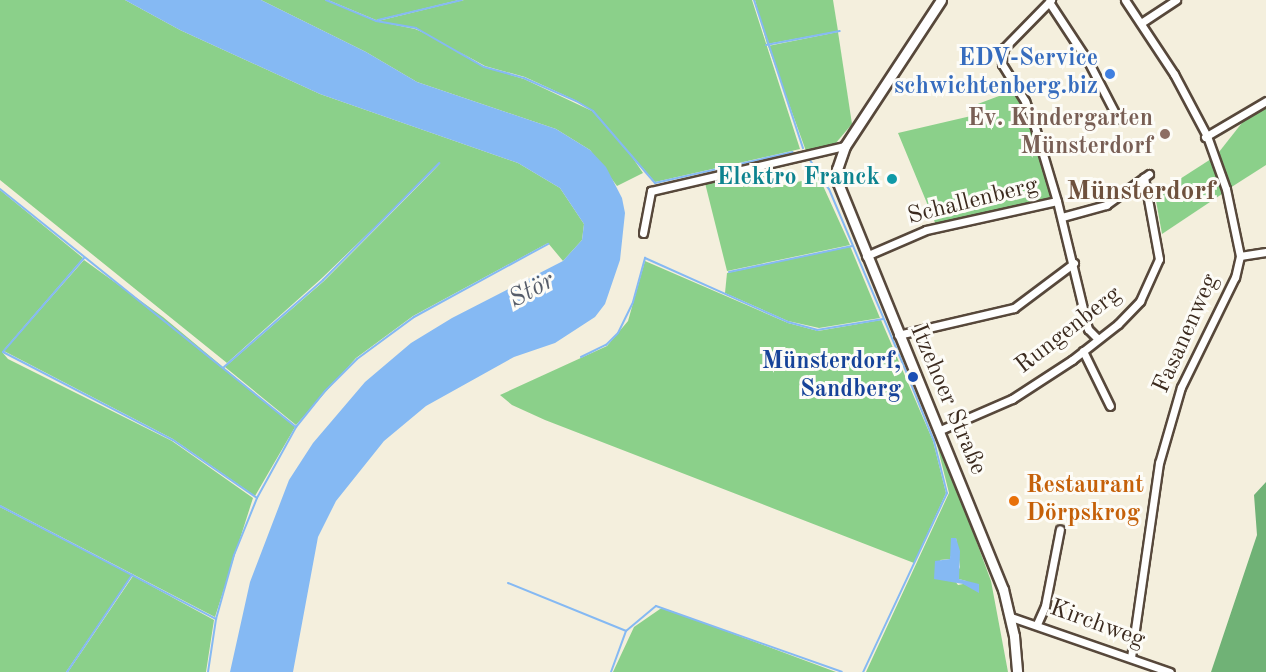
<!DOCTYPE html>
<meta charset="utf-8">
<style>
body{margin:0}
#map{position:relative;width:1266px;height:672px;overflow:hidden;background:#f4efdd;font-family:"Old Standard TT",serif}
div>[style]{position:absolute}
[style*='--x']{left:calc(var(--x)*1px);top:calc(var(--y)*1px);width:calc(var(--w)*1px);rotate:calc(var(--a)*1deg)}
.green>*{inset:0;background:#8bd08a}
.forest>*{inset:0;background:#70b276}
.water>*{inset:0;background:#85b9f3}
.stream>*{height:2px;margin:-1px;padding:0 1px;transform-origin:1px;border-radius:1px;background:#85b9f3}
.roads{filter:drop-shadow(2px 0 #57483b) drop-shadow(-2px 0 #57483b) drop-shadow(0 2px #57483b) drop-shadow(0 -2px #57483b)}
.minor>*{height:7px;margin:-3.5px;padding:0 3.5px;transform-origin:3.5px;border-radius:3.5px;background:#fff}
.tertiary>*{height:9px;margin:-4.5px;padding:0 4.5px;transform-origin:4.5px;border-radius:4.5px;background:#fff}
.dots>*{width:16px;height:16px;translate:-50% -50%;box-sizing:border-box;border:3px solid #fdfcf7;border-radius:50%}
span{translate:-50% -50%;white-space:nowrap;text-align:center;line-height:1.15;-webkit-text-stroke:6px #fdfcf7;paint-order:stroke}
.shop-label{font-size:24px;color:#366cbe;font-weight:700}
.right{translate:-100% -50%;text-align:right}
.education-label{font-size:24px;color:#785e54;font-weight:700}
.culture-label{font-size:24px;color:#0d838f;font-weight:700}
.street-label{font-size:24px;color:#3b2a1e}
.transit-label{font-size:24px;color:#164399;font-weight:700}
.food-label{font-size:24px;color:#c56008;font-weight:700}
.left{translate:0 -50%;text-align:left}
.water-label{font-size:26px;color:#555c69;font-style:italic}
.quarter-label{font-size:27px;color:#6e513d;font-weight:700}
</style>
<div id="map">
<div class="green">
<i style="clip-path:polygon(0 0,125px 0,180px 30px,320px 94px,518px 163px,560px 188px,584px 224px,582px 240px,563px 261px,548px 243px,413px 316px,356px 358px,296px 425px,225px 367px,324px 281px,441px 163px,322px 278px,227px 363px,0 180px)"></i>
<i style="clip-path:polygon(261px 0,325px 0,376px 21px,415px 29px,443px 41px,484px 67px,524px 79px,592px 111px,626px 148px,643px 173px,617px 186px,590px 150px,556px 129px,417px 82px,366px 52px)"></i>
<i style="clip-path:polygon(328px 0,459px 0,376px 20px)"></i>
<i style="clip-path:polygon(464px 0,752px 0,800px 149px,655px 182px,593px 111px,577px 101px,525px 77px,485px 66px,416px 28px,378px 21px)"></i>
<i style="clip-path:polygon(755px 0,833px 0,838px 31px,767px 44px)"></i>
<i style="clip-path:polygon(838px 32px,852px 124px,835px 144px,806px 151px,768px 46px)"></i>
<i style="clip-path:polygon(1015px 90px,1023px 104px,1052px 197px,936px 225px,898px 133px,971px 116px,967px 108px)"></i>
<i style="clip-path:polygon(1266px 106px,1266px 165px,1230px 188px,1219px 152px,1245px 119px)"></i>
<i style="clip-path:polygon(1211px 159px,1222px 194px,1162px 234px,1155px 195px)"></i>
<i style="clip-path:polygon(763px 166px,771px 188px,819px 177px,850px 245px,727px 271px,704px 179px)"></i>
<i style="clip-path:polygon(0 190px,83px 258px,2px 352px,8px 359px,172px 441px,253px 498px,215px 617px,0 505px)"></i>
<i style="clip-path:polygon(850px 246px,880px 318px,819px 328px,788px 321px,725px 293px,727px 273px)"></i>
<i style="clip-path:polygon(84px 260px,163px 317px,295px 427px,255px 496px,173px 439px,4px 351px)"></i>
<i style="clip-path:polygon(645px 261px,788px 323px,818px 331px,881px 320px,933px 441px,946px 493px,914px 563px,545px 420px,512px 405px,500px 395px,607px 346px,628px 321px)"></i>
<i style="clip-path:polygon(evenodd,939px 440px,991px 581px,1008px 672px,866px 672px,949px 493px,936px 441px,939px 440px,956px 538px,960px 567px,957px 574px,959px 579px,966px 581px,963px 584px,958px 585px,940px 560px,950px 559px,956px 538px)"></i>
<i style="clip-path:polygon(0 507px,132px 575px,66px 672px,0 672px)"></i>
<i style="clip-path:polygon(133px 576px,214px 620px,206px 672px,68px 672px)"></i>
<i style="clip-path:polygon(660px 609px,666px 609px,836px 672px,613px 672px,634px 627px)"></i>
</div>
<div class="forest">
<i style="clip-path:polygon(1266px 482px,1266px 672px,1211px 672px,1257px 535px,1254px 495px)"></i>
</div>
<div class="water">
<i style="clip-path:polygon(125px 0,261px 0,366px 52px,417px 82px,556px 129px,590px 150px,606px 167px,622px 198px,625px 213px,620px 260px,605px 304px,595px 317px,555px 343px,514px 357px,426px 406px,384px 441px,336px 501px,318px 537px,293px 672px,230px 672px,250px 582px,289px 480px,313px 443px,365px 382px,411px 343px,452px 318px,563px 261px,582px 240px,584px 224px,560px 188px,518px 163px,320px 94px,180px 30px)"></i>
<i style="clip-path:polygon(951px 538px,956px 538px,960px 551px,959px 579px,979px 584px,979px 593px,963px 584px,934px 579px,935px 561px,950px 559px)"></i>
</div>
<div class="stream">
<i style="--x:326;--y:0;--w:54;--a:22.8"></i>
<i style="--x:376;--y:21;--w:41;--a:9.9"></i>
<i style="--x:416;--y:28;--w:78;--a:29.8"></i>
<i style="--x:484;--y:67;--w:41;--a:15.4"></i>
<i style="--x:524;--y:78;--w:57;--a:23.9"></i>
<i style="--x:576;--y:101;--w:20;--a:30"></i>
<i style="--x:593;--y:111;--w:95;--a:49.3"></i>
<i style="--x:655;--y:183;--w:141;--a:-12.7"></i>
<i style="--x:754;--y:0;--w:156;--a:71.7"></i>
<i style="--x:378;--y:20;--w:86;--a:-13.4"></i>
<i style="--x:766;--y:45;--w:75;--a:-10.7"></i>
<i style="--x:808;--y:157;--w:38;--a:57"></i>
<i style="--x:829;--y:189;--w:201;--a:67.1"></i>
<i style="--x:907;--y:374;--w:72;--a:68.1"></i>
<i style="--x:934;--y:441;--w:54;--a:76"></i>
<i style="--x:947;--y:493;--w:198;--a:115.1"></i>
<i style="--x:0;--y:189;--w:380;--a:38.8"></i>
<i style="--x:84;--y:258;--w:124;--a:130.8"></i>
<i style="--x:3;--y:352;--w:191;--a:27.4"></i>
<i style="--x:173;--y:440;--w:102;--a:34.6"></i>
<i style="--x:729;--y:272;--w:126;--a:-11.9"></i>
<i style="--x:581;--y:357;--w:28;--a:-26"></i>
<i style="--x:606;--y:345;--w:17;--a:-45"></i>
<i style="--x:618;--y:333;--w:34;--a:-64"></i>
<i style="--x:633;--y:302;--w:46;--a:-74.7"></i>
<i style="--x:645;--y:258;--w:157;--a:24.1"></i>
<i style="--x:788;--y:322;--w:30;--a:15"></i>
<i style="--x:817;--y:330;--w:67;--a:-9.5"></i>
<i style="--x:224;--y:367;--w:132;--a:-41.3"></i>
<i style="--x:323;--y:280;--w:165;--a:-45.2"></i>
<i style="--x:0;--y:506;--w:244;--a:27.6"></i>
<i style="--x:508;--y:583;--w:127;--a:22.1"></i>
<i style="--x:67;--y:672;--w:117;--a:-56.2"></i>
<i style="--x:208;--y:672;--w:54;--a:-81.4"></i>
<i style="--x:216;--y:619;--w:66;--a:-74.3"></i>
<i style="--x:234;--y:555;--w:61;--a:-68"></i>
<i style="--x:257;--y:498;--w:81;--a:-61.2"></i>
<i style="--x:296;--y:427;--w:46;--a:-51.1"></i>
<i style="--x:325;--y:391;--w:45;--a:-45"></i>
<i style="--x:357;--y:359;--w:71;--a:-36.4"></i>
<i style="--x:414;--y:317;--w:153;--a:-28.6"></i>
<i style="--x:611;--y:672;--w:44;--a:-69.9"></i>
<i style="--x:626;--y:631;--w:39;--a:-40"></i>
<i style="--x:656;--y:606;--w:197;--a:19.5"></i>
</div>
<div class="roads">
<div class="minor">
<i style="--x:1051;--y:0;--w:67;--a:134.4"></i>
<i style="--x:1004;--y:48;--w:16;--a:97"></i>
<i style="--x:1002;--y:64;--w:44;--a:58.1"></i>
<i style="--x:1025;--y:101;--w:25;--a:69"></i>
<i style="--x:1034;--y:124;--w:80;--a:73.4"></i>
<i style="--x:1057;--y:201;--w:132;--a:76.4"></i>
<i style="--x:1088;--y:329;--w:13;--a:45"></i>
<i style="--x:1125;--y:0;--w:89;--a:56.5"></i>
<i style="--x:1174;--y:74;--w:70;--a:62"></i>
<i style="--x:1207;--y:136;--w:56;--a:70.3"></i>
<i style="--x:1226;--y:189;--w:68;--a:78.2"></i>
<i style="--x:1240;--y:256;--w:22;--a:103"></i>
<i style="--x:1235;--y:277;--w:123;--a:116.1"></i>
<i style="--x:1181;--y:387;--w:79;--a:106.1"></i>
<i style="--x:1159;--y:463;--w:196;--a:98.2"></i>
<i style="--x:1049;--y:2;--w:73;--a:56.7"></i>
<i style="--x:1089;--y:63;--w:63;--a:62.6"></i>
<i style="--x:1141;--y:23;--w:42;--a:-33.3"></i>
<i style="--x:1205;--y:137;--w:71;--a:-30.5"></i>
<i style="--x:1062;--y:217;--w:46;--a:-15.3"></i>
<i style="--x:1106;--y:205;--w:53;--a:-35.8"></i>
<i style="--x:643;--y:233;--w:43;--a:-79.2"></i>
<i style="--x:651;--y:191;--w:199;--a:-13.1"></i>
<i style="--x:866;--y:256;--w:65;--a:-23.4"></i>
<i style="--x:926;--y:230;--w:134;--a:-12.5"></i>
<i style="--x:1240;--y:256;--w:26;--a:-9"></i>
<i style="--x:898;--y:335;--w:119;--a:-13.1"></i>
<i style="--x:1014;--y:308;--w:75;--a:-36.9"></i>
<i style="--x:1083;--y:351;--w:61;--a:63.9"></i>
<i style="--x:938;--y:431;--w:81;--a:-23.4"></i>
<i style="--x:1012;--y:399;--w:72;--a:-33"></i>
<i style="--x:1072;--y:360;--w:58;--a:-38"></i>
<i style="--x:1118;--y:324;--w:32;--a:-46"></i>
<i style="--x:1140;--y:301;--w:46;--a:-65.7"></i>
<i style="--x:1159;--y:259;--w:83;--a:-100.4"></i>
<i style="--x:1011;--y:617;--w:168;--a:19.1"></i>
<i style="--x:1037;--y:624;--w:20;--a:-66"></i>
<i style="--x:1045;--y:606;--w:78;--a:-79"></i>
</div>
<div class="tertiary">
<i style="--x:941;--y:0;--w:175;--a:123.3"></i>
<i style="--x:845;--y:146;--w:24;--a:109"></i>
<i style="--x:837;--y:169;--w:14;--a:86"></i>
<i style="--x:838;--y:183;--w:438;--a:67.9"></i>
<i style="--x:1003;--y:589;--w:48;--a:76.8"></i>
<i style="--x:1014;--y:636;--w:36;--a:85"></i>
</div>
</div>
<div class="dots">
<i style="left:1110px;top:74px;background:#3f7fe0"></i>
<i style="left:1165px;top:134px;background:#8d6e63"></i>
<i style="left:892px;top:179px;background:#0f9aa8"></i>
<i style="left:913px;top:377px;background:#1a4fb4"></i>
<i style="left:1014px;top:501px;background:#e8710a"></i>
</div>
<div class="shop-label">
<span class="right" style="left:1098px;top:74px">EDV-Service<br>schwichtenberg.biz</span>
</div>
<div class="education-label">
<span class="right" style="left:1153px;top:134px">Ev. Kindergarten<br>Münsterdorf</span>
</div>
<div class="culture-label">
<span class="right" style="left:880px;top:179px">Elektro Franck</span>
</div>
<div class="street-label">
<span style="left:973px;top:202px;rotate:-14deg">Schallenberg</span>
<span style="left:1069px;top:331px;rotate:-38deg">Rungenberg</span>
<span style="left:1187px;top:334px;rotate:-66deg">Fasanenweg</span>
<span style="left:947px;top:400px;rotate:67deg">Itzehoer Straße</span>
<span style="left:1097px;top:625px;rotate:20deg">Kirchweg</span>
</div>
<div class="transit-label">
<span class="right" style="left:901px;top:377px">Münsterdorf,<br>Sandberg</span>
</div>
<div class="food-label">
<span class="left" style="left:1026px;top:501px">Restaurant<br>Dörpskrog</span>
</div>
<div class="water-label">
<span style="left:532px;top:291px;rotate:-29deg">Stör</span>
</div>
<div class="quarter-label">
<span style="left:1141px;top:192px">Münsterdorf</span>
</div>
</div>
